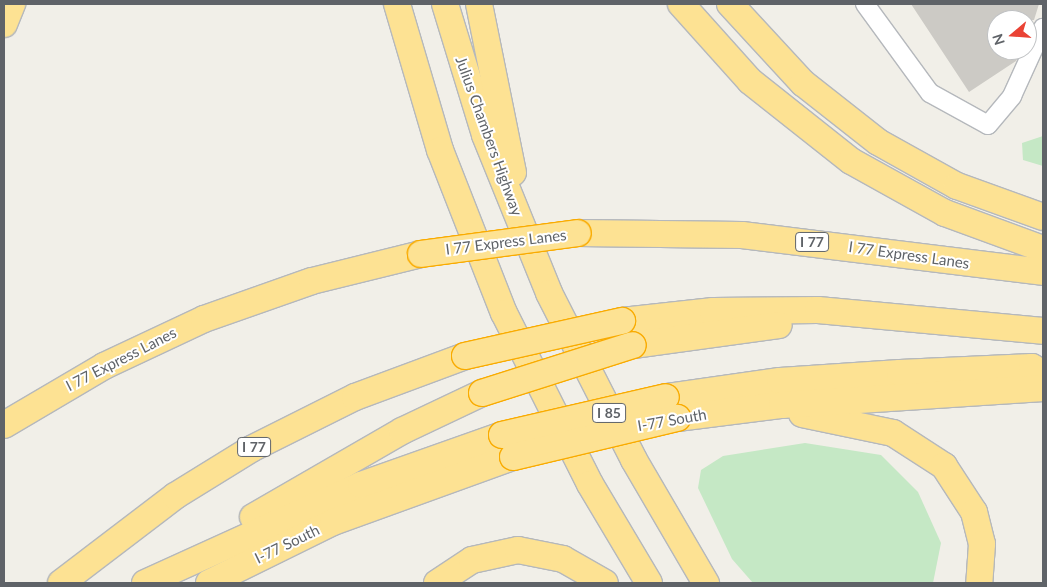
<!DOCTYPE html>
<style>
body{margin:0}
#map{position:relative;width:1047px;height:587px;overflow:hidden;background:#f1efe8;font-family:Lato,sans-serif}
div>[style]{position:absolute}
[style*='--x']{left:calc(var(--x)*1px);top:calc(var(--y)*1px);width:calc(var(--w)*1px);rotate:calc(var(--a)*1deg)}
.green>*{inset:0;background:#c5e8c5}
.building>*{inset:0;background:#cccac5}
.roads{filter:drop-shadow(1px 0 #b5b8bc) drop-shadow(-1px 0 #b5b8bc) drop-shadow(0 1px #b5b8bc) drop-shadow(0 -1px #b5b8bc)}
.minor>*{height:18px;margin:-9px;padding:0 9px;transform-origin:9px;border-radius:9px;background:#fff}
.highway>*{height:26px;margin:-13px;padding:0 13px;transform-origin:13px;border-radius:13px;background:#fde293}
.bridges{filter:drop-shadow(1px 0 #f9ab00) drop-shadow(-1px 0 #f9ab00) drop-shadow(0 1px #f9ab00) drop-shadow(0 -1px #f9ab00)}
.highway-bridge>*{height:26px;margin:-13px;padding:0 13px;transform-origin:13px;border-radius:13px;background:#fde293}
span{translate:-50% -50%;white-space:nowrap;text-align:center;line-height:1.15;-webkit-text-stroke:4px #fff;paint-order:stroke}
.shield-label span{padding:1px 4px;background:#fff;border:1px solid;border-radius:4px;-webkit-text-stroke-width:0}
.shield-label{font-size:14px;color:#5f6368;font-weight:700}
.street-label{font-size:15px;color:#5f6368}
.frame{position:absolute;inset:0;border:5px solid #5f6368;pointer-events:none}
.north{position:absolute;left:987px;top:10px;width:50px;height:50px;box-sizing:border-box;background:#fff;border:1px solid #bfc1c3;border-radius:50%;rotate:252deg;font-size:14px;font-weight:700;line-height:20px;text-align:center;color:#5f6368}
.north::after{content:'';display:block;margin:auto;width:18px;height:22px;background:#ea4335;clip-path:polygon(50% 0,100% 100%,50% 72%,0 100%)}
</style>
<div id="map">
<div class="green">
<i style="clip-path:polygon(1043px 136px,1043px 166px,1023px 160px,1022px 143px)"></i>
<i style="clip-path:polygon(805px 443px,881px 455px,918px 492px,941px 543px,933px 583px,753px 583px,732px 559px,698px 488px,701px 470px,723px 456px)"></i>
</div>
<div class="building">
<i style="clip-path:polygon(911px 4px,1039px 4px,1034px 20px,997px 20px,997px 50px,1021px 50px,1016px 61px,969px 92px)"></i>
</div>
<div class="roads">
<div class="minor">
<i style="--x:865;--y:4;--w:110;--a:53.9"></i>
<i style="--x:930;--y:93;--w:66;--a:28.9"></i>
<i style="--x:988;--y:125;--w:38;--a:-50"></i>
<i style="--x:1012;--y:96;--w:75;--a:-65.5"></i>
</div>
<div class="highway">
<i style="--x:397;--y:4;--w:152;--a:73.6"></i>
<i style="--x:440;--y:150;--w:175;--a:68.6"></i>
<i style="--x:504;--y:313;--w:191;--a:63.3"></i>
<i style="--x:590;--y:484;--w:115;--a:59.2"></i>
<i style="--x:445;--y:4;--w:137;--a:73"></i>
<i style="--x:485;--y:135;--w:170;--a:67.9"></i>
<i style="--x:549;--y:293;--w:187;--a:63"></i>
<i style="--x:634;--y:460;--w:143;--a:59.7"></i>
<i style="--x:479;--y:4;--w:172;--a:78.6"></i>
<i style="--x:681;--y:4;--w:103;--a:48.1"></i>
<i style="--x:750;--y:81;--w:129;--a:38.4"></i>
<i style="--x:851;--y:161;--w:107;--a:29"></i>
<i style="--x:945;--y:213;--w:104;--a:20.2"></i>
<i style="--x:730;--y:4;--w:108;--a:47.3"></i>
<i style="--x:803;--y:83;--w:95;--a:38.2"></i>
<i style="--x:878;--y:142;--w:90;--a:29.1"></i>
<i style="--x:957;--y:186;--w:91;--a:19.8"></i>
<i style="--x:4;--y:24;--w:22;--a:-68"></i>
<i style="--x:578;--y:233;--w:164;--a:0.7"></i>
<i style="--x:742;--y:235;--w:303;--a:7"></i>
<i style="--x:622;--y:321;--w:92;--a:-6.3"></i>
<i style="--x:713;--y:311;--w:105;--a:-0.5"></i>
<i style="--x:818;--y:310;--w:226;--a:5.3"></i>
<i style="--x:633;--y:345;--w:147;--a:-7.8"></i>
<i style="--x:666;--y:397;--w:115;--a:-8"></i>
<i style="--x:780;--y:381;--w:120;--a:-3.8"></i>
<i style="--x:900;--y:373;--w:132;--a:-2.6"></i>
<i style="--x:1032;--y:367;--w:13;--a:32"></i>
<i style="--x:802;--y:414;--w:93;--a:11.8"></i>
<i style="--x:893;--y:433;--w:61;--a:32.9"></i>
<i style="--x:944;--y:466;--w:55;--a:56.9"></i>
<i style="--x:974;--y:512;--w:33;--a:76"></i>
<i style="--x:982;--y:544;--w:39;--a:94"></i>
<i style="--x:677;--y:418;--w:106;--a:-7.1"></i>
<i style="--x:782;--y:405;--w:262;--a:-3.7"></i>
<i style="--x:4;--y:425;--w:116;--a:-30.5"></i>
<i style="--x:104;--y:366;--w:110;--a:-25.2"></i>
<i style="--x:204;--y:319;--w:114;--a:-19.4"></i>
<i style="--x:312;--y:281;--w:112;--a:-13.9"></i>
<i style="--x:253;--y:517;--w:172;--a:-30"></i>
<i style="--x:402;--y:431;--w:89;--a:-25.4"></i>
<i style="--x:61;--y:583;--w:143;--a:-37.3"></i>
<i style="--x:175;--y:496;--w:89;--a:-31.7"></i>
<i style="--x:251;--y:449;--w:116;--a:-26.6"></i>
<i style="--x:355;--y:397;--w:117;--a:-20.4"></i>
<i style="--x:145;--y:583;--w:237;--a:-24.4"></i>
<i style="--x:361;--y:485;--w:150;--a:-19.5"></i>
<i style="--x:209;--y:583;--w:138;--a:-26.2"></i>
<i style="--x:333;--y:522;--w:191;--a:-19.9"></i>
<i style="--x:437;--y:583;--w:42;--a:-33.3"></i>
<i style="--x:472;--y:560;--w:47;--a:-12.3"></i>
<i style="--x:518;--y:550;--w:46;--a:11.3"></i>
<i style="--x:563;--y:559;--w:48;--a:29.7"></i>
</div>
</div>
<div class="bridges">
<div class="highway-bridge">
<i style="--x:421;--y:254;--w:158;--a:-7.6"></i>
<i style="--x:465;--y:356;--w:161;--a:-12.6"></i>
<i style="--x:482;--y:393;--w:158;--a:-17.6"></i>
<i style="--x:502;--y:435;--w:168;--a:-13"></i>
<i style="--x:513;--y:457;--w:169;--a:-13.4"></i>
</div>
</div>
<div class="shield-label">
<span style="left:812px;top:242px">I 77</span>
<span style="left:609px;top:413px">I 85</span>
<span style="left:254px;top:447px">I 77</span>
</div>
<div class="street-label">
<span style="left:489px;top:136px;rotate:70deg">Julius Chambers Highway</span>
<span style="left:506px;top:242px;rotate:-7deg">I 77 Express Lanes</span>
<span style="left:909px;top:255px;rotate:8deg">I 77 Express Lanes</span>
<span style="left:121px;top:359px;rotate:-27deg">I 77 Express Lanes</span>
<span style="left:672px;top:420px;rotate:-10deg">I-77 South</span>
<span style="left:287px;top:544px;rotate:-26deg">I-77 South</span>
</div>
<div class="frame"></div>
<div class="north">N</div>
</div>
